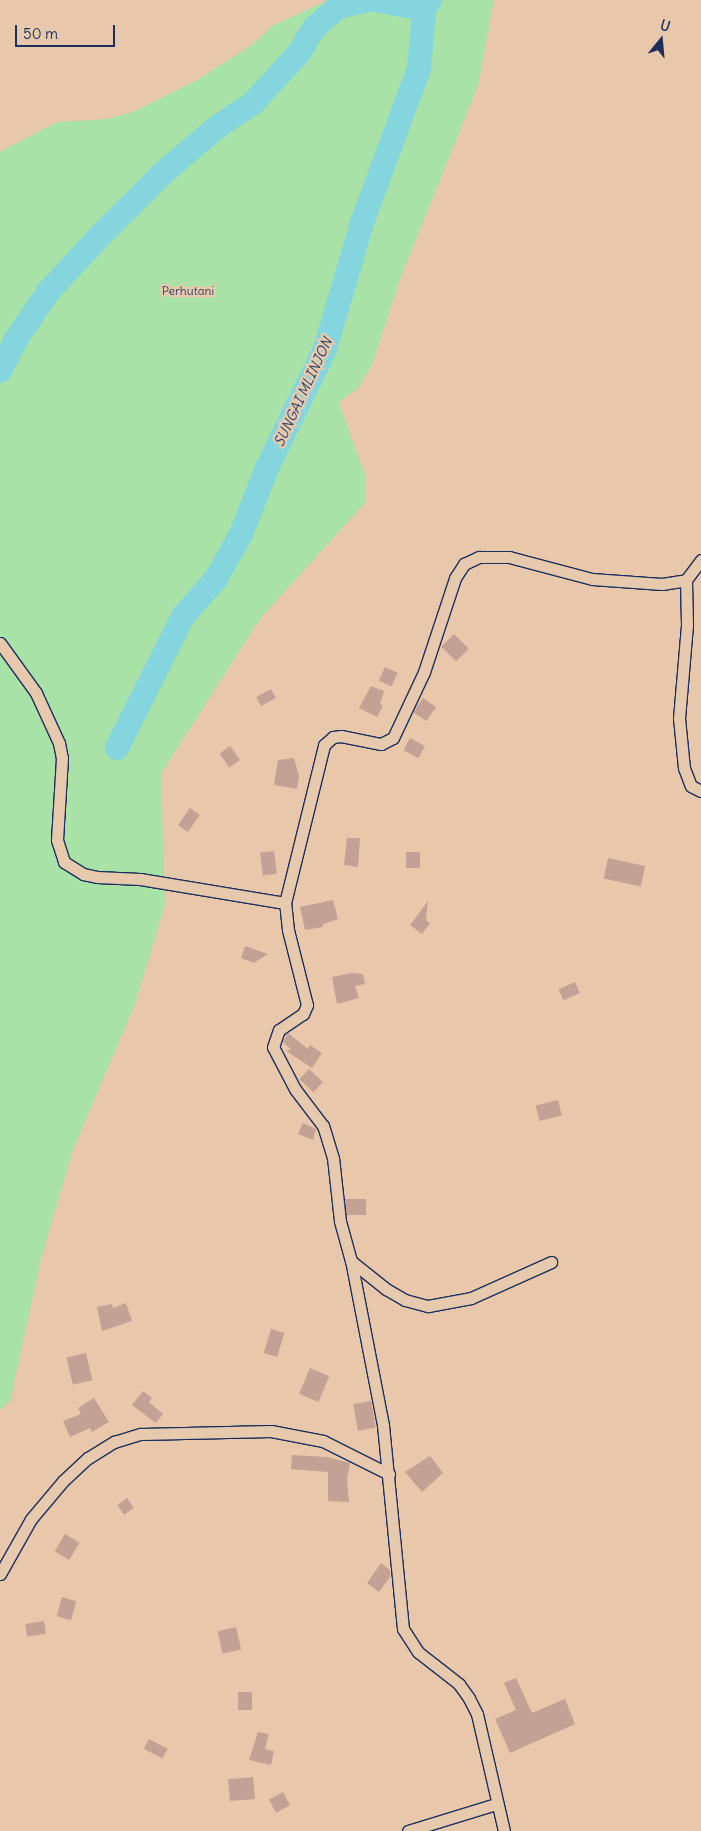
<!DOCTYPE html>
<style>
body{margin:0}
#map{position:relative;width:701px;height:1831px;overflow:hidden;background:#e9c7ab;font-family:Delius,sans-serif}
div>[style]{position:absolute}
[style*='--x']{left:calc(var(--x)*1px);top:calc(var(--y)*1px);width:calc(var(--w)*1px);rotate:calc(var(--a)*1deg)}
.green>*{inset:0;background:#a8e2a7}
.river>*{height:24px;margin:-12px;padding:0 12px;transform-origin:12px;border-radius:12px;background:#85d5df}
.building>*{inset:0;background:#c3a194;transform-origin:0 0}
.roads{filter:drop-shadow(1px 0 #1b2f5e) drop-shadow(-1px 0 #1b2f5e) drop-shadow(0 1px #1b2f5e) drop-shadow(0 -1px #1b2f5e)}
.street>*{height:11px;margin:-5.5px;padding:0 5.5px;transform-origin:5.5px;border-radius:5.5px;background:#e7c9ad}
span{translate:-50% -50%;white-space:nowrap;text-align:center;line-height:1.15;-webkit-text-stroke:5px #e7c9ad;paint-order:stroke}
.park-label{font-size:12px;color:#294165}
.water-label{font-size:14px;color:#26406b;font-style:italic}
.north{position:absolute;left:636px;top:15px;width:50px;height:50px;-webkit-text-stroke:4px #e7c9ad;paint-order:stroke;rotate:17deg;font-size:14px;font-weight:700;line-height:20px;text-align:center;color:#1b2f5e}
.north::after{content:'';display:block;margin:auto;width:18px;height:22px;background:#1b2f5e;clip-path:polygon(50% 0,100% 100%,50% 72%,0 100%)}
.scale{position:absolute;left:15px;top:25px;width:100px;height:22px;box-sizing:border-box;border:2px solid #1b2f5e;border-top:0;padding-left:6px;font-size:15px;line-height:18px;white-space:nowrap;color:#1b2f5e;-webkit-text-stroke:4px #e7c9ad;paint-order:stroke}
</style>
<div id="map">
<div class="green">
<i style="clip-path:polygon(328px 0,494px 0,478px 86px,401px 277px,372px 365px,358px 388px,339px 402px,365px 475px,365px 503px,260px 619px,161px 774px,165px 905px,134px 1007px,73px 1150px,41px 1259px,10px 1402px,0 1409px,0 152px,57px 122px,107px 119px,133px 112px,197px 80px,253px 44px,272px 26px)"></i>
</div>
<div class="river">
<i style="--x:373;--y:0;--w:52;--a:10"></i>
<i style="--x:424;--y:9;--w:11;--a:-56"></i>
<i style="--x:0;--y:371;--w:34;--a:-63"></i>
<i style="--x:15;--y:341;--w:59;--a:-56"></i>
<i style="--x:48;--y:292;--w:75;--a:-47.2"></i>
<i style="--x:99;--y:237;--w:92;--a:-45"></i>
<i style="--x:164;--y:172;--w:68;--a:-40.2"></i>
<i style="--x:216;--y:128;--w:45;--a:-34"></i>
<i style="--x:253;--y:103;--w:68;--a:-47.4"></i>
<i style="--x:299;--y:53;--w:29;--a:-59"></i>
<i style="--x:314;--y:28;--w:32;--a:-41"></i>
<i style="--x:338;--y:7;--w:32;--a:-13"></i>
<i style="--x:117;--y:748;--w:149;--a:-63.3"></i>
<i style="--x:184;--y:615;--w:48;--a:-48.4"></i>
<i style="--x:216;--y:579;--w:54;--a:-61"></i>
<i style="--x:242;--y:532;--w:69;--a:-68.7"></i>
<i style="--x:267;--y:468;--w:132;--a:-64"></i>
<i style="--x:325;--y:349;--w:134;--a:-73.6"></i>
<i style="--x:363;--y:220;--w:161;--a:-69.7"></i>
<i style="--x:419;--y:69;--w:60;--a:-85.2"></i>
</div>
<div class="building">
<i style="left:454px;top:634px;width:21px;height:18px;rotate:45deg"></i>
<i style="left:385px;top:667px;width:14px;height:15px;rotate:25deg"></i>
<i style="clip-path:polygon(371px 686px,384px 691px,380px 704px,383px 706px,377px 717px,359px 708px)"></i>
<i style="left:271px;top:689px;width:10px;height:17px;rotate:61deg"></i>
<i style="left:423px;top:698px;width:16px;height:17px;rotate:35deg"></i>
<i style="left:410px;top:738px;width:17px;height:14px;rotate:28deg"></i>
<i style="left:230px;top:746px;width:17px;height:13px;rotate:54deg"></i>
<i style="clip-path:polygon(294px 758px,299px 776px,297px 789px,274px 785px,278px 760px)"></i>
<i style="left:190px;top:808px;width:12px;height:21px;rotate:35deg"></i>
<i style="clip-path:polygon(347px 838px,360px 838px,358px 867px,344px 865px)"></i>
<i style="left:274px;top:851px;width:23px;height:14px;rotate:83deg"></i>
<i style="left:406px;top:852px;width:14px;height:16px"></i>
<i style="left:608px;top:858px;width:38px;height:21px;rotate:12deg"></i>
<i style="clip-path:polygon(333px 900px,338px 919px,323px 924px,323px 927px,305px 930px,300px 907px)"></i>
<i style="clip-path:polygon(428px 901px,426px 920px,430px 923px,422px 934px,410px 925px)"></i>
<i style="clip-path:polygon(245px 946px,268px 954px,254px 963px,241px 958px)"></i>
<i style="clip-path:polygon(351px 973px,363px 974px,365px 984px,355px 986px,359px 998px,337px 1004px,332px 977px)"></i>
<i style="left:575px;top:982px;width:12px;height:18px;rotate:66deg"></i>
<i style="clip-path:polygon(288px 1033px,308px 1049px,310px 1045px,322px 1053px,312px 1068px,286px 1051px,291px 1049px,283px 1042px)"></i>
<i style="left:309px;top:1069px;width:19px;height:14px;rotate:43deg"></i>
<i style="left:558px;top:1100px;width:16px;height:23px;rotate:76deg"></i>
<i style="clip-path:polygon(303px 1123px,316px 1129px,313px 1140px,298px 1134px)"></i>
<i style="left:345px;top:1199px;width:21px;height:16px"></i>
<i style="clip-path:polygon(126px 1303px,132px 1321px,102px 1331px,97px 1307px,112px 1304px,113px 1308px)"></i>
<i style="left:271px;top:1329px;width:14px;height:25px;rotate:17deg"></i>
<i style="left:86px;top:1353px;width:28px;height:20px;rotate:77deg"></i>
<i style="left:310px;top:1368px;width:21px;height:28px;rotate:23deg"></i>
<i style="clip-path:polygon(143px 1391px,152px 1398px,149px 1402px,163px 1414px,156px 1423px,132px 1405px)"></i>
<i style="clip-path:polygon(94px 1398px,109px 1422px,92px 1432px,90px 1428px,70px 1437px,63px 1421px,81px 1414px,78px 1408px)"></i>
<i style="left:371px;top:1401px;width:27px;height:18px;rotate:80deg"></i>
<i style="clip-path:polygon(292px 1455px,327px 1457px,350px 1463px,347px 1480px,349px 1502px,328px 1501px,328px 1472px,291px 1469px)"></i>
<i style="clip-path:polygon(430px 1456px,443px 1473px,422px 1492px,405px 1472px)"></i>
<i style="left:127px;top:1498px;width:12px;height:12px;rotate:55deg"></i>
<i style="left:65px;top:1534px;width:17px;height:20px;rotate:31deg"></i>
<i style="clip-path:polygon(381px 1563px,390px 1570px,390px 1577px,379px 1592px,367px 1583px)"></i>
<i style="left:62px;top:1597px;width:15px;height:20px;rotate:16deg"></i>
<i style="left:44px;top:1621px;width:13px;height:19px;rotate:81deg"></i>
<i style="left:236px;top:1627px;width:23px;height:19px;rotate:77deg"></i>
<i style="clip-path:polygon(516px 1678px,532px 1713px,565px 1699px,575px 1724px,510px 1753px,495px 1719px,516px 1710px,504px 1683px)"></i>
<i style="left:238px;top:1692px;width:14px;height:18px"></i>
<i style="clip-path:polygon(258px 1732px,269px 1734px,265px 1749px,274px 1751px,271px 1765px,249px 1760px)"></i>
<i style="left:149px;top:1739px;width:21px;height:11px;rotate:28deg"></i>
<i style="left:253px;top:1777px;width:22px;height:25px;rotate:85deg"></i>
<i style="left:283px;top:1792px;width:15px;height:16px;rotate:62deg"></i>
</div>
<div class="roads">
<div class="street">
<i style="--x:686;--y:580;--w:45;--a:88.7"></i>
<i style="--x:687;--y:625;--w:93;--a:94.9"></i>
<i style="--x:679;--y:718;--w:50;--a:84.3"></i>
<i style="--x:684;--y:768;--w:19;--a:69"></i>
<i style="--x:691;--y:786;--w:11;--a:27"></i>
<i style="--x:0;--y:643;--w:62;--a:54.2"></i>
<i style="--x:36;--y:693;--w:55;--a:65.3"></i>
<i style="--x:59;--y:743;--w:15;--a:79"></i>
<i style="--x:62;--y:758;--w:82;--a:93.5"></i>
<i style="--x:57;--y:840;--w:23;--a:72"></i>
<i style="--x:64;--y:862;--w:22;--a:32"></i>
<i style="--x:83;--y:874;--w:14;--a:12"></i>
<i style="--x:97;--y:877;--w:43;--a:2.7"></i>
<i style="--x:140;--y:879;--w:147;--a:9.4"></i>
<i style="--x:351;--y:1261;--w:45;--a:38.7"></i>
<i style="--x:386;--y:1289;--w:22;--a:30"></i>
<i style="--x:405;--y:1300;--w:24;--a:15"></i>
<i style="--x:428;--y:1306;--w:44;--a:-10.5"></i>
<i style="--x:471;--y:1298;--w:88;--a:-24.2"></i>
<i style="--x:0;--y:1574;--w:63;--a:-60.6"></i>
<i style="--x:31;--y:1519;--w:50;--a:-49.9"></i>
<i style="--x:63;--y:1481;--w:34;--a:-43"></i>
<i style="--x:88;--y:1458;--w:31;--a:-32"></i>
<i style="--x:114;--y:1442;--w:28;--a:-17"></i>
<i style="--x:141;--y:1434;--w:130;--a:-1.3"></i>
<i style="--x:271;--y:1431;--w:53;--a:10.9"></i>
<i style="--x:323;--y:1441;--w:74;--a:26.6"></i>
<i style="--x:408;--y:1831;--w:92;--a:-17.1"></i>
<i style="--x:504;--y:1831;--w:120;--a:-103"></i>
<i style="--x:477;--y:1714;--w:18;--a:-117"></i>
<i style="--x:469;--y:1698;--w:17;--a:-126"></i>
<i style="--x:459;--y:1684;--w:52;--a:-142"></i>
<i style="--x:418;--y:1652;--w:27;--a:-123"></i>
<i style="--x:403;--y:1629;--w:205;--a:-95.6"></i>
<i style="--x:383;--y:1425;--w:167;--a:-101"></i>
<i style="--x:351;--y:1261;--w:41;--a:-105.4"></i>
<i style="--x:340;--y:1221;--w:63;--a:-96.3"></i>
<i style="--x:333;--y:1158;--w:34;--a:-107"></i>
<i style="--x:323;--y:1126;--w:46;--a:-127.1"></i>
<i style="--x:295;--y:1089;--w:47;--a:-117.6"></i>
<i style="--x:273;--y:1047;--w:18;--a:-71"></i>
<i style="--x:279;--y:1030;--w:29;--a:-34"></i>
<i style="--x:303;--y:1014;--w:10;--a:-66"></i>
<i style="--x:307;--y:1005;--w:77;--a:-104.2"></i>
<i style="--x:288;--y:930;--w:27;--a:-96"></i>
<i style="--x:285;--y:903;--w:163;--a:-76.1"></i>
<i style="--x:324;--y:745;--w:12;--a:-42"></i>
<i style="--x:333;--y:737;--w:8;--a:-7"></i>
<i style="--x:341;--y:736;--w:41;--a:11.3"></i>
<i style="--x:381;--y:744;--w:13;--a:-27"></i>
<i style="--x:393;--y:738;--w:73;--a:-64.8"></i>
<i style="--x:424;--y:672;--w:99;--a:-71.7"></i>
<i style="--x:455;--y:578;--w:17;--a:-57"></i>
<i style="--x:464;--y:564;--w:17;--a:-25"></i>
<i style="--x:479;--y:557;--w:30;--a:0"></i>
<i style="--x:509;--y:557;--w:86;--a:14.8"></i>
<i style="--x:592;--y:579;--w:70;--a:4.1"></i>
<i style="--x:662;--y:584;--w:24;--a:-9"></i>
<i style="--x:686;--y:580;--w:25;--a:-53"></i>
</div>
</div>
<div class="park-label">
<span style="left:188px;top:291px">Perhutani</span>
</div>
<div class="water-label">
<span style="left:303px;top:392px;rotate:-65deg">SUNGAI MLINJON</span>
</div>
<div class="north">U</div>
<div class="scale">50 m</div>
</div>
